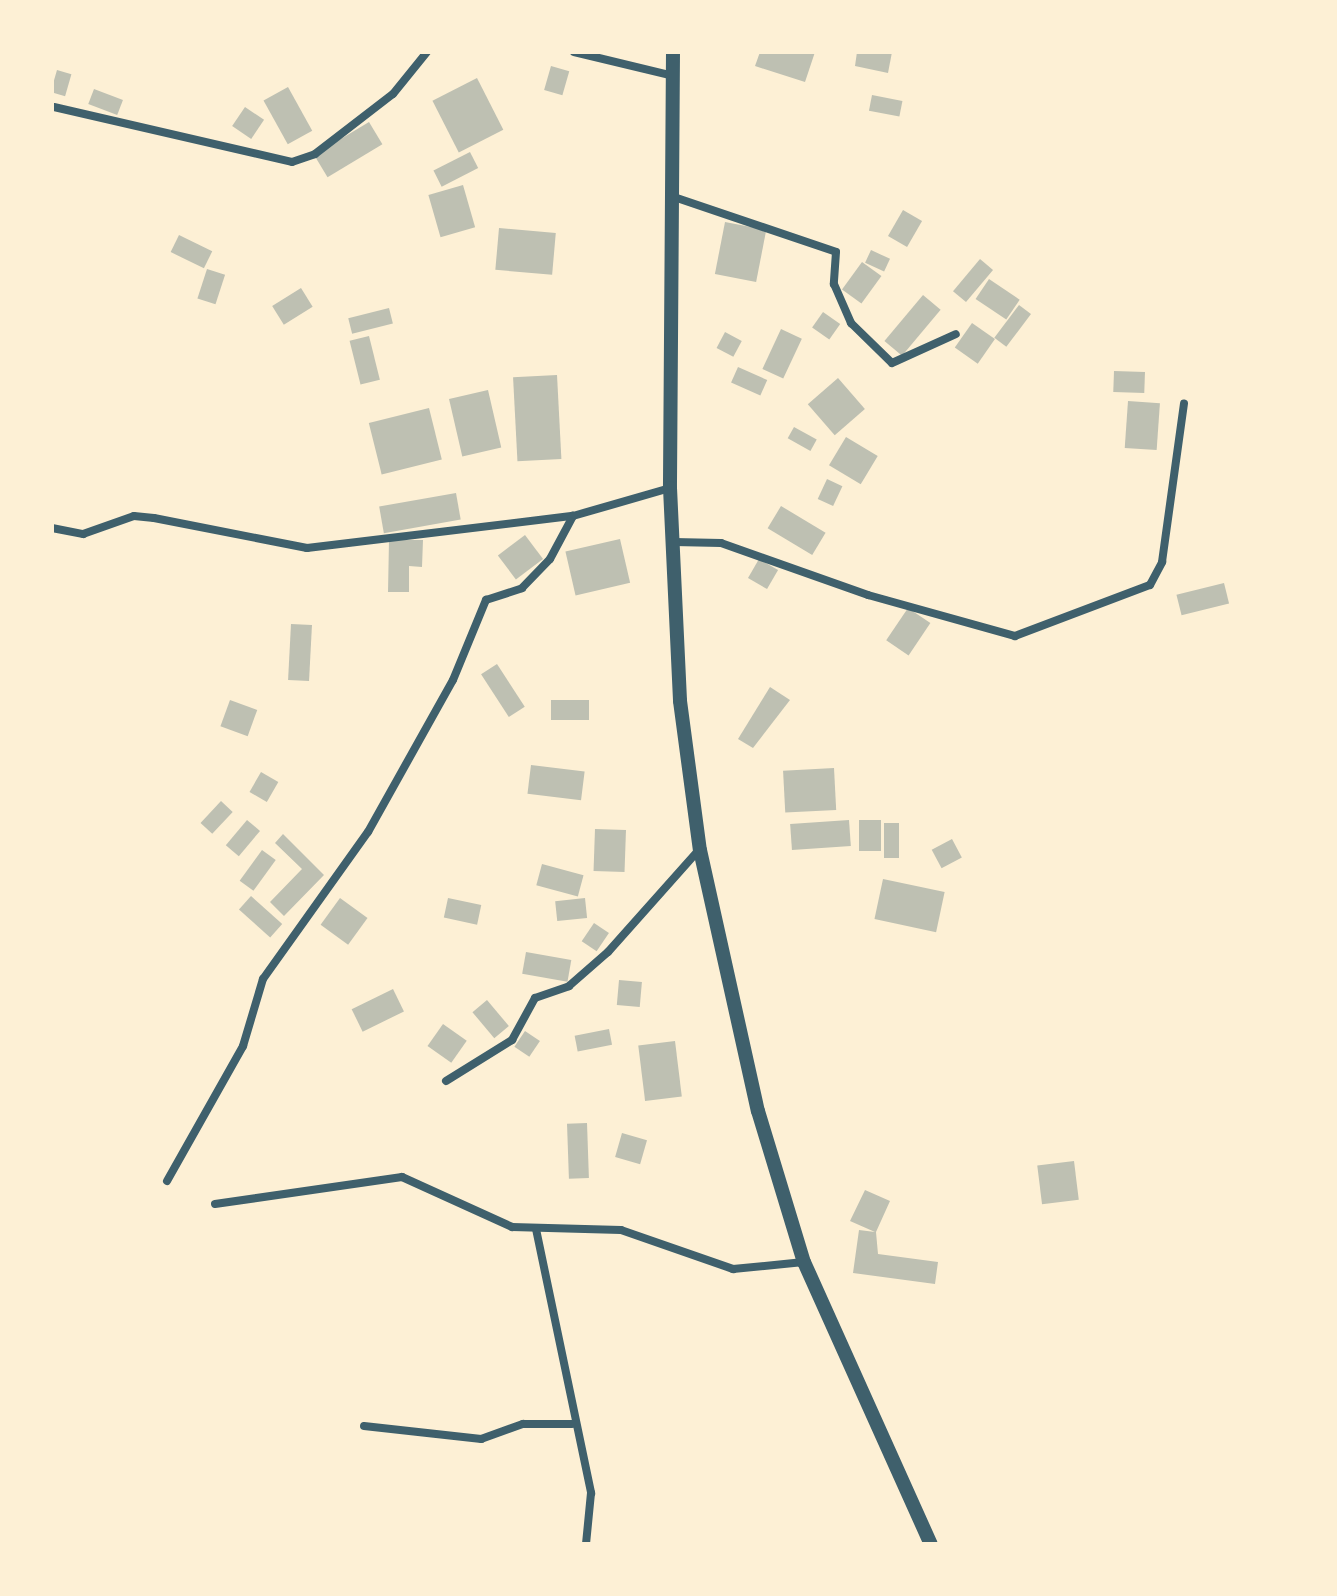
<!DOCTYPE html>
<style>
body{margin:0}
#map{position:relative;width:1337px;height:1596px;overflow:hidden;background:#fdf0d5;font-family:Overpass,sans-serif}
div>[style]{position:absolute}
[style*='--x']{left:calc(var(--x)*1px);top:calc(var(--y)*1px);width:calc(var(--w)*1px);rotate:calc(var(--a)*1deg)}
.building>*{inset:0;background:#bec0b2;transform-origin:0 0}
.minor>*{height:8px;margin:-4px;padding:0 4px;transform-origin:4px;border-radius:4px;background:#3f606c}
.tertiary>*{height:14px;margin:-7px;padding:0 7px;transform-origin:7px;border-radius:7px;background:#3f606c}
span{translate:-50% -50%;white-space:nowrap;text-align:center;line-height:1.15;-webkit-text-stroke:8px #fdf0d5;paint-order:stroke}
.frame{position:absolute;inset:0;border:54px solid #fdf0d5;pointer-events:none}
</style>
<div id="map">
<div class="building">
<i style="clip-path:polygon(760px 52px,815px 52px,805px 82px,755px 66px)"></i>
<i style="clip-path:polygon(857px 52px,892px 52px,888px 73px,855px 66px)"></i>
<i style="left:551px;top:66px;width:19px;height:25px;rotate:16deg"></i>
<i style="left:57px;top:70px;width:15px;height:23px;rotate:16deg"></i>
<i style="left:477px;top:78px;width:58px;height:50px;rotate:63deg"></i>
<i style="left:288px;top:87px;width:50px;height:28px;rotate:61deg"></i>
<i style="left:94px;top:89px;width:31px;height:16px;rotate:21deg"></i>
<i style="left:872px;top:95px;width:31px;height:16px;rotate:11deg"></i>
<i style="left:245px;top:107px;width:23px;height:23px;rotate:34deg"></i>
<i style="left:369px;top:122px;width:26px;height:64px;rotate:59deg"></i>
<i style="left:470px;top:152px;width:18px;height:41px;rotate:63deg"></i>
<i style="left:463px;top:185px;width:44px;height:36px;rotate:74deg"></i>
<i style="left:903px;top:210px;width:22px;height:30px;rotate:30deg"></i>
<i style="left:725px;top:222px;width:42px;height:53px;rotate:11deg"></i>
<i style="left:499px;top:228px;width:57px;height:42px;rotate:5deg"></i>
<i style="left:179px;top:235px;width:37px;height:19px;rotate:26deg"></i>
<i style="left:871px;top:250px;width:21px;height:14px;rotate:25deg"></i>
<i style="left:980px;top:259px;width:17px;height:42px;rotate:40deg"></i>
<i style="left:862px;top:262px;width:24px;height:34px;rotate:36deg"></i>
<i style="left:207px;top:269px;width:19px;height:31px;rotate:18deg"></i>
<i style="left:989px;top:279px;width:37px;height:24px;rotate:34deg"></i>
<i style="left:301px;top:288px;width:22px;height:34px;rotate:58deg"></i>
<i style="left:923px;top:295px;width:23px;height:60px;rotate:40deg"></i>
<i style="left:1019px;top:305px;width:15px;height:41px;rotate:37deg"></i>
<i style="left:389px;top:308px;width:16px;height:42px;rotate:76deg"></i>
<i style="left:823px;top:312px;width:21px;height:19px;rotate:35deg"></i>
<i style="left:972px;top:323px;width:28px;height:30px;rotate:35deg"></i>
<i style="left:781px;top:329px;width:23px;height:44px;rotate:25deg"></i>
<i style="left:725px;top:332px;width:19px;height:18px;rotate:28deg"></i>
<i style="left:369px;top:336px;width:45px;height:20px;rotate:76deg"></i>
<i style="left:738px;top:367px;width:32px;height:17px;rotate:24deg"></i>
<i style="left:1114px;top:371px;width:31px;height:21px;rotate:2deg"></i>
<i style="left:557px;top:375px;width:84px;height:44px;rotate:87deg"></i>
<i style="left:838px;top:378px;width:41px;height:40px;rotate:49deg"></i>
<i style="left:488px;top:390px;width:59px;height:40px;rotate:77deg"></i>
<i style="left:1128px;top:401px;width:32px;height:47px;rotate:4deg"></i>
<i style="left:429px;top:408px;width:53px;height:62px;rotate:76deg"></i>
<i style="left:794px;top:427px;width:26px;height:13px;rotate:29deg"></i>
<i style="left:846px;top:437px;width:37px;height:33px;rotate:31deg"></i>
<i style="left:827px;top:479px;width:17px;height:22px;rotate:25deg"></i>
<i style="left:456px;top:493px;width:27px;height:78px;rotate:80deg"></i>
<i style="left:781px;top:506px;width:52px;height:26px;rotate:31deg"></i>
<i style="left:525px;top:535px;width:30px;height:34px;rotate:53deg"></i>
<i style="left:620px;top:539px;width:45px;height:56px;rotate:77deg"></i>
<i style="clip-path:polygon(389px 540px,423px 540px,422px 567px,409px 566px,409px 592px,388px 592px)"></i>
<i style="left:759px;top:559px;width:22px;height:22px;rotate:30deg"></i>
<i style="left:1224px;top:583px;width:21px;height:49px;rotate:76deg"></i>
<i style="left:908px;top:608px;width:27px;height:39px;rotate:34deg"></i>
<i style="left:291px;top:624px;width:21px;height:56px;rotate:3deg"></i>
<i style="left:497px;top:664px;width:51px;height:19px;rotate:57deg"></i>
<i style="clip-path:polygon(770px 687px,790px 700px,753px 748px,738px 739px)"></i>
<i style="left:230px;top:700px;width:29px;height:28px;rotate:20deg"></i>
<i style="left:589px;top:700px;width:20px;height:38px;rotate:90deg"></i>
<i style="left:531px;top:765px;width:54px;height:29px;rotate:7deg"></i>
<i style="left:834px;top:768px;width:42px;height:51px;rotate:87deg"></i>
<i style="left:261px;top:772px;width:20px;height:23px;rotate:30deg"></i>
<i style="left:221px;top:801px;width:16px;height:30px;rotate:43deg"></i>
<i style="left:247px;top:820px;width:17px;height:33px;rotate:40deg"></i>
<i style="left:849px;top:820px;width:26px;height:59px;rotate:86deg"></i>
<i style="left:859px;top:820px;width:22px;height:31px"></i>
<i style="left:884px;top:823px;width:15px;height:35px"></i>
<i style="left:595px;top:829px;width:31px;height:42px;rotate:2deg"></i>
<i style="clip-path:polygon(283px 834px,324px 875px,284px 916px,270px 902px,302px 869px,275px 843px)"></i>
<i style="left:952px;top:839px;width:21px;height:23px;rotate:62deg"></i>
<i style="left:262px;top:850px;width:17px;height:38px;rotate:36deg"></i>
<i style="left:542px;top:864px;width:43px;height:22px;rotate:15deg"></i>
<i style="left:883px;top:879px;width:63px;height:41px;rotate:12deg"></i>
<i style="left:251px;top:896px;width:42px;height:18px;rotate:42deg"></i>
<i style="left:340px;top:898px;width:34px;height:33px;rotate:36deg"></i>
<i style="left:448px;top:898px;width:34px;height:20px;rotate:12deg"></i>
<i style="left:585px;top:898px;width:20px;height:30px;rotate:84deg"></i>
<i style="left:594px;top:923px;width:18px;height:22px;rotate:34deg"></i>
<i style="left:526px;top:952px;width:46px;height:22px;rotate:10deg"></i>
<i style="left:619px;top:980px;width:23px;height:25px;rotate:5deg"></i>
<i style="left:393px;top:989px;width:25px;height:46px;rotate:64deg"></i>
<i style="left:487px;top:1000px;width:34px;height:19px;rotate:50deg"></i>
<i style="left:443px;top:1024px;width:29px;height:27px;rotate:35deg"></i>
<i style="left:609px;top:1029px;width:16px;height:35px;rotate:79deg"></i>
<i style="left:525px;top:1031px;width:18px;height:19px;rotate:34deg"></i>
<i style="left:675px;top:1041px;width:56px;height:37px;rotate:83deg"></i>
<i style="left:587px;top:1123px;width:55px;height:20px;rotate:88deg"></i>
<i style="left:622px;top:1133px;width:26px;height:25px;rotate:16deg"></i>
<i style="left:1074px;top:1161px;width:39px;height:37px;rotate:83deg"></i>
<i style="clip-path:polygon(865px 1190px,890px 1201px,876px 1232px,878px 1254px,938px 1262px,935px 1284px,853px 1273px,859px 1230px,875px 1232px,850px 1221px)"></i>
</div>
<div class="minor">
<i style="--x:574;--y:52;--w:102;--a:13.6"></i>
<i style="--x:54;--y:107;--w:244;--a:13"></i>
<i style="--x:292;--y:162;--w:24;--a:-19"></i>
<i style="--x:315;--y:154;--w:98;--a:-37.6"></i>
<i style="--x:393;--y:94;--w:54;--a:-51"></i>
<i style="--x:671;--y:196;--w:174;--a:18.7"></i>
<i style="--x:836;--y:252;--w:32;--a:94"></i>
<i style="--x:834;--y:284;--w:43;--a:66.4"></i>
<i style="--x:851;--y:323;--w:57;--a:44.3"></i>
<i style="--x:892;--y:363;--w:70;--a:-24.4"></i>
<i style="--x:52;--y:528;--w:32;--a:11"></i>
<i style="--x:83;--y:534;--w:54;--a:-19.4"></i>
<i style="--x:134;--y:516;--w:20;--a:6"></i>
<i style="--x:154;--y:518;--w:156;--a:11.1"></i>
<i style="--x:307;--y:548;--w:268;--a:-6.9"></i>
<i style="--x:573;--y:516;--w:101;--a:-16.1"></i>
<i style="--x:674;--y:542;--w:47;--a:1.2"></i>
<i style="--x:721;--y:543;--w:156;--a:19.5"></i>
<i style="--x:868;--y:595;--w:153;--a:15.6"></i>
<i style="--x:1015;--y:636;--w:144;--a:-20.7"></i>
<i style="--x:1150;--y:585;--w:26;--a:-62"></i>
<i style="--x:1162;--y:562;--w:160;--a:-82.1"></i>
<i style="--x:446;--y:1081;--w:78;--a:-31.8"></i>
<i style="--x:512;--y:1040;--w:48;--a:-61.3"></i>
<i style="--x:535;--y:998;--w:36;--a:-19"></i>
<i style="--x:569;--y:986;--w:52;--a:-41.1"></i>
<i style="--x:608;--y:952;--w:137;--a:-48.3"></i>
<i style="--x:167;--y:1181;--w:155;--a:-60.6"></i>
<i style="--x:243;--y:1046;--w:70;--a:-73.4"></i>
<i style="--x:263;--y:979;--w:181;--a:-54.5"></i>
<i style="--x:368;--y:832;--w:174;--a:-60.8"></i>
<i style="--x:453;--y:680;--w:87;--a:-67.6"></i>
<i style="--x:486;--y:600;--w:38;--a:-18"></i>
<i style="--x:522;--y:588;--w:40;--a:-46"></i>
<i style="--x:550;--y:559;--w:49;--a:-61.9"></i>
<i style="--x:215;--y:1204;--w:189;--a:-8.2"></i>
<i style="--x:402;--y:1177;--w:121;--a:24.4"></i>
<i style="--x:512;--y:1227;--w:109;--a:1.6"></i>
<i style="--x:621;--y:1230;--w:119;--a:19.2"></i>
<i style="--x:733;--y:1269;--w:71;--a:-5.6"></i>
<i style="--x:536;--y:1229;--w:270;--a:78.2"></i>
<i style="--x:591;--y:1493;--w:51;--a:95.6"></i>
<i style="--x:364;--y:1426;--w:118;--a:6.3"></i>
<i style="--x:481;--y:1439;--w:45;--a:-19.7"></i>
<i style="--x:523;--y:1424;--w:49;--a:0"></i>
</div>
<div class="tertiary">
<i style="--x:673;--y:52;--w:436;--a:90.4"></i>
<i style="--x:670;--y:488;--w:213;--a:87.3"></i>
<i style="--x:680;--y:701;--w:150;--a:82.4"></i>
<i style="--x:700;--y:850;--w:267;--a:77.5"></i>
<i style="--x:758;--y:1111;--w:158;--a:73.1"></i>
<i style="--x:804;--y:1262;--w:309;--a:65.8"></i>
</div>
<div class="frame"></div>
</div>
